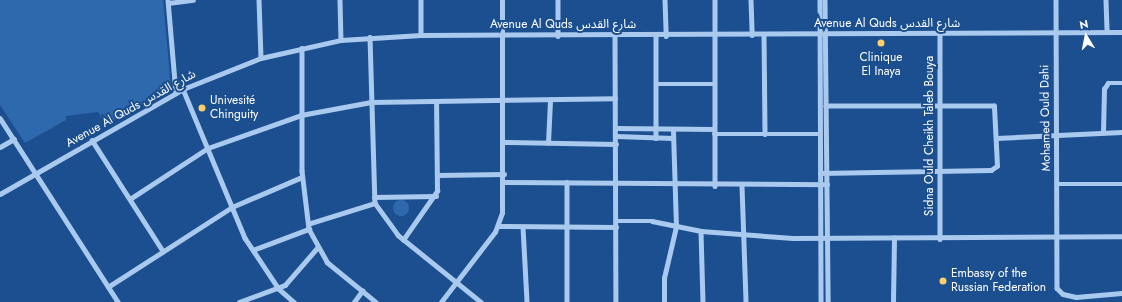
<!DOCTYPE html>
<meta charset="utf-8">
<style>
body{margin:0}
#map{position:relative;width:1122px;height:302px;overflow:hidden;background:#1b4f8f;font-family:Jost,"Noto Sans Arabic",sans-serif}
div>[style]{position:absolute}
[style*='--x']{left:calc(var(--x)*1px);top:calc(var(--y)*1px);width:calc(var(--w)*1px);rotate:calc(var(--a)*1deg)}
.green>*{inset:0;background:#2e69ad}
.round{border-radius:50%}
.minor>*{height:4.5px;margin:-2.25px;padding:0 2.25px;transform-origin:2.25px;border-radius:2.25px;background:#a9c9ee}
.dots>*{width:11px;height:11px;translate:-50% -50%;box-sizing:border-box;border:2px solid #1b4f8f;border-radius:50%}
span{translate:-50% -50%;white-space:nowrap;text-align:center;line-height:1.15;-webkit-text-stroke:4px #1b4f8f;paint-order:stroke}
.street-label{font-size:12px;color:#fff}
.poi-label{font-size:12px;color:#fff}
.left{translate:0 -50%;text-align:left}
.north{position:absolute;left:1066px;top:16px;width:40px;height:40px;-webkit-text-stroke:3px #1b4f8f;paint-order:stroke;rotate:350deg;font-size:11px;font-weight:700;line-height:16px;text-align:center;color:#fff}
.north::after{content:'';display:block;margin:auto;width:14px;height:18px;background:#fff;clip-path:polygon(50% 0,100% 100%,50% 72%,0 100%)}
</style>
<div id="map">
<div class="green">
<i style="clip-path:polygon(0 0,163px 0,171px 87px,106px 125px,98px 112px,66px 116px,66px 120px,25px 143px,0 105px)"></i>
<i class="round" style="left:393px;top:200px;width:16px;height:16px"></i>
</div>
<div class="minor">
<i style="--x:168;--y:0;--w:93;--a:85.1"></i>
<i style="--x:259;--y:0;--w:58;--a:88"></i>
<i style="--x:340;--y:0;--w:40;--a:88.6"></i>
<i style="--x:421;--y:0;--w:35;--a:90"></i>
<i style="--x:558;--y:0;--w:36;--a:90"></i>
<i style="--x:665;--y:0;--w:36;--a:88"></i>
<i style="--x:715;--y:0;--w:186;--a:90"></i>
<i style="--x:751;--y:0;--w:35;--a:88"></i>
<i style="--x:820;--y:0;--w:302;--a:89.8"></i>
<i style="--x:825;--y:0;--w:302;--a:89.4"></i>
<i style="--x:1056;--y:0;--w:288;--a:89.8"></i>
<i style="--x:1057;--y:288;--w:8;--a:45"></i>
<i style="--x:1063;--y:294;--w:13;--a:13"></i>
<i style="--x:1076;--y:297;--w:46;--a:-5"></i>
<i style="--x:1106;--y:0;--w:32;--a:88"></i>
<i style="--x:168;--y:3;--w:25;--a:-7"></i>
<i style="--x:940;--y:33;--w:206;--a:90"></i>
<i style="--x:764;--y:35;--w:99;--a:89.4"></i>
<i style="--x:615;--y:36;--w:266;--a:89.8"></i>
<i style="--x:656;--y:36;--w:102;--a:90"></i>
<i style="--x:370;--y:37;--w:166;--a:88.3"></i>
<i style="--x:375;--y:203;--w:39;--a:54"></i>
<i style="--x:398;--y:235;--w:107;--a:38.9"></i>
<i style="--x:302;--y:48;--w:123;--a:90"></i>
<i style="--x:302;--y:171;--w:58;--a:83.1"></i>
<i style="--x:309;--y:229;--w:38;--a:61"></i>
<i style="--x:327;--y:262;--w:63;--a:39.2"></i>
<i style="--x:656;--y:84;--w:59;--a:0"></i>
<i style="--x:183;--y:89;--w:161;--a:67.4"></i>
<i style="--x:245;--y:238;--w:61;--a:56.3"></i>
<i style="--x:279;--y:289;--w:20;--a:41"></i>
<i style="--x:0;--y:118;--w:219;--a:57.3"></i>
<i style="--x:616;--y:128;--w:98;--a:0.6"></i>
<i style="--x:1103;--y:133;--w:44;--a:-88.7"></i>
<i style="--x:1104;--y:89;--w:7;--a:-56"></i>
<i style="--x:1108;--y:83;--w:14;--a:0"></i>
<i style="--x:714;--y:134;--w:106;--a:0"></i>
<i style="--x:616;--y:136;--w:57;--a:2"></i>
<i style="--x:997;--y:138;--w:125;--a:-2.7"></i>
<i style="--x:92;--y:140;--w:132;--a:57.4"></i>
<i style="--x:504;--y:142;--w:112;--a:1"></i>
<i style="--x:548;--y:143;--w:43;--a:-87.3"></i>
<i style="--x:0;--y:147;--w:16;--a:-30"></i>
<i style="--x:820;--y:173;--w:171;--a:-1"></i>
<i style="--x:991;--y:170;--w:7;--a:-34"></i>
<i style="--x:997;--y:166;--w:60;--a:-92.9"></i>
<i style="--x:994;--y:106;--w:168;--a:180"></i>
<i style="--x:438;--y:175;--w:66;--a:-0.9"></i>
<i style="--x:504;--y:182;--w:323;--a:0.4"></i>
<i style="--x:567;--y:182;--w:120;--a:90"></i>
<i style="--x:1057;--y:184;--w:65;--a:0"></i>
<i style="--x:742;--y:186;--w:116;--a:88"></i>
<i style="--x:0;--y:194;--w:211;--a:-29.8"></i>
<i style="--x:183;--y:89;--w:84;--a:-21.7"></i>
<i style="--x:261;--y:58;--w:82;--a:-12.7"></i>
<i style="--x:341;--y:40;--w:80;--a:-3.6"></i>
<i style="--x:421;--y:35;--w:701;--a:-0.25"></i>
<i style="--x:374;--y:197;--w:62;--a:-0.9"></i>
<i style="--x:130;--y:199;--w:93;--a:-33.2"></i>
<i style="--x:208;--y:148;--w:99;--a:-19.5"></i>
<i style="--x:301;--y:115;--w:71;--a:-10.5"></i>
<i style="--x:371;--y:102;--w:244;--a:-0.9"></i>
<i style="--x:616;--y:221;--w:36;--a:0"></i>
<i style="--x:652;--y:221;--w:50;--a:11.5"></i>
<i style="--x:701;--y:231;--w:92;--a:4.4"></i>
<i style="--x:793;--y:238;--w:329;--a:-0.3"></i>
<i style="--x:308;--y:224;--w:70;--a:-17.4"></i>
<i style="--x:499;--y:226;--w:117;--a:0.5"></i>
<i style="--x:523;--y:227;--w:75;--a:86.9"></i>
<i style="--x:701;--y:231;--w:71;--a:88.4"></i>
<i style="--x:403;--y:240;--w:60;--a:-55.2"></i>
<i style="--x:437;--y:191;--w:89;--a:-90.6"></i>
<i style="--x:253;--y:250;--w:60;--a:-20.6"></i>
<i style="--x:108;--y:287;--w:148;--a:-32.8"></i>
<i style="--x:232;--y:207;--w:76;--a:-23.2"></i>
<i style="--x:239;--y:302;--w:49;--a:-20.3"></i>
<i style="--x:285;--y:285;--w:49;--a:-49.1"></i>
<i style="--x:354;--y:302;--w:14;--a:-54"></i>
<i style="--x:441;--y:302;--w:88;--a:-52.4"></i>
<i style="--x:495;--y:232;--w:20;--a:-70"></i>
<i style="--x:502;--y:213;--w:213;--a:-90"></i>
<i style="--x:664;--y:302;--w:24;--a:-90"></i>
<i style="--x:664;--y:278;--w:52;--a:-76.8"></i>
<i style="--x:676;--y:227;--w:97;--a:-91.8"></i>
<i style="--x:893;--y:302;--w:64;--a:-89.1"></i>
</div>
<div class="dots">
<i style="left:881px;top:43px;background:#ffd166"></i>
<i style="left:202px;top:108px;background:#ffd166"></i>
<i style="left:943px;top:281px;background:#ffd166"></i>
</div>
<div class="street-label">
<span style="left:887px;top:24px">Avenue Al Quds شارع القدس</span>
<span style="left:563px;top:25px">Avenue Al Quds شارع القدس</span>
<span style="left:131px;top:109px;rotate:-29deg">Avenue Al Quds شارع القدس</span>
<span style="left:1046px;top:118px;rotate:-91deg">Mohamed Ould Dahi</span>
<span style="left:930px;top:136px;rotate:-90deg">Sidna Ould Cheikh Taleb Bouya</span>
</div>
<div class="poi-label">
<span style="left:881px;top:65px">Clinique<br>El Inaya</span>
<span class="left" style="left:210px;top:108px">Univesité<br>Chinguity</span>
<span class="left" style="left:951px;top:281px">Embassy of the<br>Russian Federation</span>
</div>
<div class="north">N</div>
</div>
